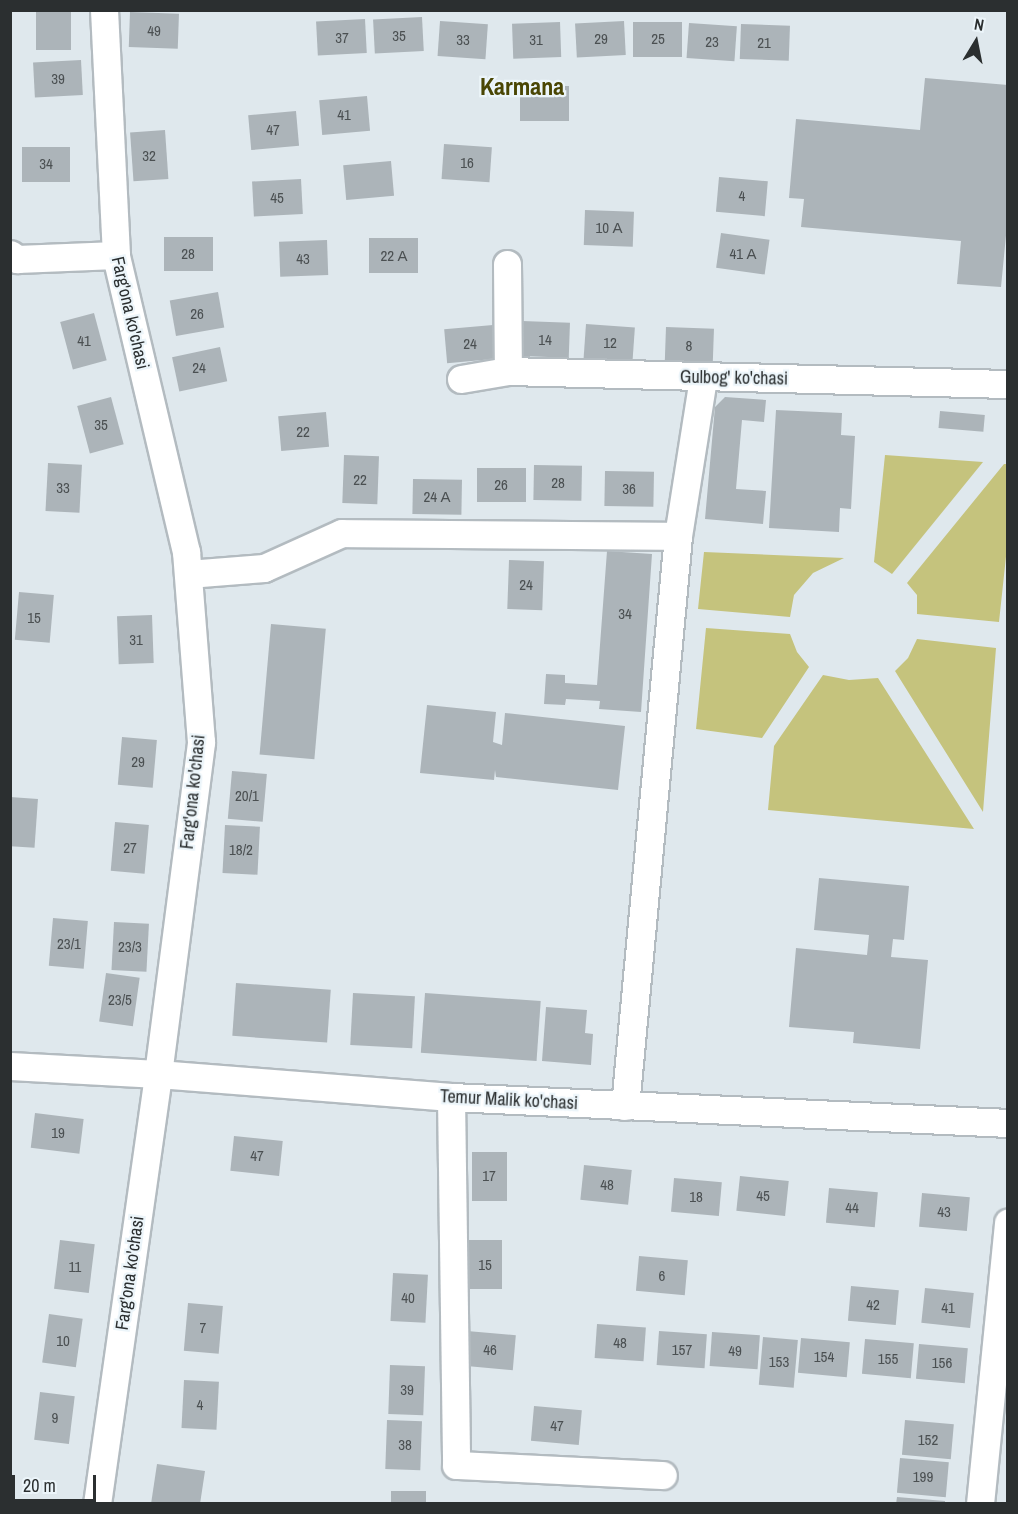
<!DOCTYPE html>
<meta charset="utf-8">
<style>
body{margin:0}
#map{position:relative;width:1018px;height:1514px;overflow:hidden;background:#dfe8ed;font-family:"Archivo Narrow",sans-serif}
div>[style]{position:absolute}
[style*='--x']{left:calc(var(--x)*1px);top:calc(var(--y)*1px);width:calc(var(--w)*1px);rotate:calc(var(--a)*1deg)}
.green>*{inset:0;background:#c5c37d}
.building>*{inset:0;background:#acb4b9;transform-origin:0 0}
.roads{filter:drop-shadow(2px 0 #b3bbc0) drop-shadow(-2px 0 #b3bbc0) drop-shadow(0 2px #b3bbc0) drop-shadow(0 -2px #b3bbc0)}
.minor>*{height:27px;margin:-13.5px;padding:0 13.5px;transform-origin:13.5px;border-radius:13.5px;background:#fff}
span{translate:-50% -50%;white-space:nowrap;text-align:center;line-height:1.15;-webkit-text-stroke:4.5px #ecf5fa;paint-order:stroke}
.number-label{font-size:15px;color:#4b5052}
.number-label span{-webkit-text-stroke-width:0}
.street-label{font-size:18px;color:#2b2f30}
.district-label{font-size:24px;color:#4a4604;font-weight:700}
.frame{position:absolute;inset:0;border:12px solid #2b2f30;pointer-events:none}
.north{position:absolute;left:946px;top:12px;width:60px;height:60px;-webkit-text-stroke:4px #ecf5fa;paint-order:stroke;rotate:10deg;font-size:16px;font-weight:700;line-height:24px;text-align:center;color:#2b2f30}
.north::after{content:'';display:block;margin:auto;width:21px;height:27px;background:#2b2f30;clip-path:polygon(50% 0,100% 100%,50% 72%,0 100%)}
.scale{position:absolute;left:12px;top:1475px;width:84px;height:27px;box-sizing:border-box;border:3px solid #2b2f30;border-top:0;padding-left:8px;font-size:18px;line-height:21px;white-space:nowrap;color:#2b2f30;-webkit-text-stroke:4px #ecf5fa;paint-order:stroke}
</style>
<div id="map">
<div class="green">
<i style="clip-path:polygon(885px 455px,983px 462px,892px 574px,874px 562px)"></i>
<i style="clip-path:polygon(1004px 464px,1007px 464px,1008px 538px,999px 622px,917px 614px,917px 595px,907px 583px)"></i>
<i style="clip-path:polygon(704px 552px,844px 558px,813px 573px,794px 595px,790px 617px,698px 609px)"></i>
<i style="clip-path:polygon(706px 628px,790px 634px,797px 652px,809px 667px,762px 738px,696px 729px)"></i>
<i style="clip-path:polygon(917px 639px,996px 648px,983px 812px,895px 671px,908px 658px)"></i>
<i style="clip-path:polygon(823px 675px,849px 680px,878px 678px,974px 829px,768px 810px,774px 746px)"></i>
</div>
<div class="building">
<i style="left:36px;top:10px;width:35px;height:40px"></i>
<i style="left:130px;top:12px;width:49px;height:35px;rotate:2deg"></i>
<i style="left:422px;top:17px;width:34px;height:49px;rotate:87deg"></i>
<i style="left:365px;top:19px;width:34px;height:49px;rotate:87deg"></i>
<i style="left:440px;top:21px;width:48px;height:35px;rotate:4deg"></i>
<i style="left:624px;top:21px;width:34px;height:49px;rotate:87deg"></i>
<i style="left:560px;top:22px;width:35px;height:48px;rotate:88deg"></i>
<i style="left:633px;top:22px;width:49px;height:35px"></i>
<i style="left:689px;top:23px;width:48px;height:35px;rotate:4deg"></i>
<i style="left:741px;top:24px;width:49px;height:35px;rotate:2deg"></i>
<i style="left:81px;top:60px;width:35px;height:48px;rotate:87deg"></i>
<i style="clip-path:polygon(925px 78px,1008px 85px,1008px 215px,1001px 287px,957px 284px,961px 241px,801px 227px,804px 199px,789px 198px,796px 119px,920px 130px)"></i>
<i style="left:569px;top:86px;width:35px;height:49px;rotate:90deg"></i>
<i style="left:367px;top:96px;width:35px;height:48px;rotate:85deg"></i>
<i style="left:296px;top:111px;width:35px;height:48px;rotate:85deg"></i>
<i style="left:165px;top:130px;width:49px;height:35px;rotate:86deg"></i>
<i style="left:444px;top:144px;width:48px;height:35px;rotate:4deg"></i>
<i style="left:22px;top:147px;width:48px;height:35px"></i>
<i style="left:391px;top:161px;width:35px;height:48px;rotate:85deg"></i>
<i style="left:719px;top:177px;width:49px;height:35px;rotate:5deg"></i>
<i style="left:301px;top:179px;width:35px;height:49px;rotate:87deg"></i>
<i style="left:585px;top:210px;width:49px;height:35px;rotate:2deg"></i>
<i style="left:721px;top:233px;width:49px;height:35px;rotate:8deg"></i>
<i style="left:164px;top:237px;width:49px;height:34px"></i>
<i style="left:418px;top:238px;width:35px;height:49px;rotate:90deg"></i>
<i style="left:327px;top:240px;width:35px;height:48px;rotate:88deg"></i>
<i style="left:218px;top:292px;width:36px;height:49px;rotate:80deg"></i>
<i style="left:94px;top:313px;width:49px;height:35px;rotate:75deg"></i>
<i style="left:522px;top:321px;width:48px;height:35px;rotate:2deg"></i>
<i style="left:586px;top:324px;width:49px;height:35px;rotate:4deg"></i>
<i style="left:493px;top:325px;width:34px;height:49px;rotate:85deg"></i>
<i style="left:666px;top:327px;width:48px;height:35px;rotate:2deg"></i>
<i style="left:220px;top:347px;width:35px;height:49px;rotate:78deg"></i>
<i style="left:111px;top:397px;width:49px;height:35px;rotate:75deg"></i>
<i style="clip-path:polygon(725px 397px,766px 400px,764px 422px,742px 420px,736px 489px,766px 491px,763px 524px,705px 519px,715px 407px)"></i>
<i style="clip-path:polygon(776px 410px,842px 413px,841px 435px,855px 436px,851px 509px,840px 508px,839px 532px,769px 528px)"></i>
<i style="left:940px;top:411px;width:45px;height:17px;rotate:5deg"></i>
<i style="left:326px;top:412px;width:35px;height:48px;rotate:85deg"></i>
<i style="left:344px;top:455px;width:35px;height:48px;rotate:2deg"></i>
<i style="left:48px;top:463px;width:34px;height:48px;rotate:3deg"></i>
<i style="left:534px;top:465px;width:48px;height:35px;rotate:1deg"></i>
<i style="left:477px;top:468px;width:49px;height:34px"></i>
<i style="left:605px;top:471px;width:49px;height:35px;rotate:1deg"></i>
<i style="left:413px;top:479px;width:49px;height:35px;rotate:1deg"></i>
<i style="clip-path:polygon(607px 551px,652px 554px,641px 712px,599px 709px,600px 701px,566px 699px,565px 705px,544px 704px,546px 674px,565px 675px,565px 683px,597px 685px)"></i>
<i style="left:509px;top:560px;width:35px;height:49px;rotate:2deg"></i>
<i style="left:19px;top:592px;width:35px;height:48px;rotate:5deg"></i>
<i style="left:152px;top:615px;width:48px;height:35px;rotate:88deg"></i>
<i style="left:271px;top:624px;width:55px;height:131px;rotate:5deg"></i>
<i style="clip-path:polygon(427px 705px,496px 712px,493px 742px,502px 745px,505px 713px,625px 726px,618px 790px,496px 777px,495px 770px,494px 780px,420px 773px)"></i>
<i style="left:122px;top:737px;width:35px;height:48px;rotate:5deg"></i>
<i style="left:232px;top:771px;width:35px;height:48px;rotate:5deg"></i>
<i style="left:10px;top:797px;width:28px;height:49px;rotate:4deg"></i>
<i style="left:115px;top:822px;width:34px;height:49px;rotate:5deg"></i>
<i style="left:225px;top:825px;width:35px;height:48px;rotate:3deg"></i>
<i style="clip-path:polygon(819px 878px,909px 886px,904px 940px,893px 939px,891px 957px,928px 960px,920px 1049px,853px 1043px,854px 1032px,789px 1027px,796px 948px,867px 955px,869px 935px,814px 930px)"></i>
<i style="left:53px;top:918px;width:35px;height:48px;rotate:5deg"></i>
<i style="left:114px;top:922px;width:35px;height:48px;rotate:3deg"></i>
<i style="left:106px;top:973px;width:34px;height:49px;rotate:8deg"></i>
<i style="left:236px;top:983px;width:95px;height:53px;rotate:4deg"></i>
<i style="left:353px;top:993px;width:62px;height:52px;rotate:3deg"></i>
<i style="left:425px;top:993px;width:116px;height:60px;rotate:4deg"></i>
<i style="clip-path:polygon(546px 1007px,587px 1010px,585px 1033px,593px 1034px,591px 1065px,542px 1061px)"></i>
<i style="left:35px;top:1113px;width:49px;height:35px;rotate:7deg"></i>
<i style="left:234px;top:1136px;width:49px;height:35px;rotate:6deg"></i>
<i style="left:472px;top:1152px;width:35px;height:49px"></i>
<i style="left:584px;top:1165px;width:48px;height:35px;rotate:6deg"></i>
<i style="left:740px;top:1176px;width:49px;height:35px;rotate:6deg"></i>
<i style="left:674px;top:1178px;width:48px;height:34px;rotate:5deg"></i>
<i style="left:829px;top:1188px;width:49px;height:35px;rotate:5deg"></i>
<i style="left:922px;top:1193px;width:48px;height:34px;rotate:5deg"></i>
<i style="left:60px;top:1240px;width:35px;height:49px;rotate:7deg"></i>
<i style="left:467px;top:1240px;width:35px;height:49px"></i>
<i style="left:639px;top:1256px;width:49px;height:35px;rotate:5deg"></i>
<i style="left:393px;top:1273px;width:35px;height:48px;rotate:3deg"></i>
<i style="left:851px;top:1286px;width:48px;height:35px;rotate:5deg"></i>
<i style="left:925px;top:1288px;width:49px;height:35px;rotate:6deg"></i>
<i style="left:188px;top:1303px;width:35px;height:48px;rotate:5deg"></i>
<i style="left:49px;top:1314px;width:34px;height:49px;rotate:8deg"></i>
<i style="left:597px;top:1324px;width:49px;height:34px;rotate:4deg"></i>
<i style="left:467px;top:1331px;width:49px;height:35px;rotate:5deg"></i>
<i style="left:659px;top:1331px;width:48px;height:34px;rotate:4deg"></i>
<i style="left:712px;top:1332px;width:48px;height:34px;rotate:4deg"></i>
<i style="left:763px;top:1337px;width:35px;height:48px;rotate:5deg"></i>
<i style="left:801px;top:1338px;width:49px;height:35px;rotate:5deg"></i>
<i style="left:865px;top:1339px;width:49px;height:35px;rotate:5deg"></i>
<i style="left:919px;top:1344px;width:49px;height:35px;rotate:5deg"></i>
<i style="left:390px;top:1365px;width:35px;height:49px;rotate:2deg"></i>
<i style="left:184px;top:1380px;width:35px;height:48px;rotate:3deg"></i>
<i style="left:40px;top:1392px;width:35px;height:48px;rotate:7deg"></i>
<i style="left:534px;top:1406px;width:48px;height:35px;rotate:5deg"></i>
<i style="left:387px;top:1420px;width:35px;height:49px;rotate:2deg"></i>
<i style="left:905px;top:1420px;width:49px;height:35px;rotate:5deg"></i>
<i style="left:900px;top:1458px;width:49px;height:35px;rotate:5deg"></i>
<i style="clip-path:polygon(157px 1464px,205px 1471px,200px 1504px,151px 1504px)"></i>
<i style="left:391px;top:1491px;width:35px;height:13px"></i>
<i style="clip-path:polygon(897px 1497px,945px 1501px,945px 1504px,896px 1504px)"></i>
</div>
<div class="roads">
<div class="minor">
<i style="--x:10;--y:254;--w:9;--a:36"></i>
<i style="--x:17;--y:259;--w:99;--a:-2.3"></i>
<i style="--x:507;--y:264;--w:107;--a:89.5"></i>
<i style="--x:461;--y:379;--w:48;--a:-9.7"></i>
<i style="--x:508;--y:371;--w:500;--a:1.49"></i>
<i style="--x:188;--y:574;--w:76;--a:-4.5"></i>
<i style="--x:264;--y:568;--w:85;--a:-24.2"></i>
<i style="--x:342;--y:533;--w:336;--a:0.5"></i>
<i style="--x:10;--y:1066;--w:148;--a:3.1"></i>
<i style="--x:158;--y:1074;--w:294;--a:4.5"></i>
<i style="--x:451;--y:1097;--w:558;--a:2.67"></i>
<i style="--x:451;--y:1097;--w:368;--a:89.2"></i>
<i style="--x:456;--y:1465;--w:207;--a:2.8"></i>
<i style="--x:625;--y:1106;--w:572;--a:-84.69"></i>
<i style="--x:678;--y:536;--w:160;--a:-81"></i>
<i style="--x:97;--y:1504;--w:434;--a:-81.9"></i>
<i style="--x:158;--y:1074;--w:335;--a:-82.6"></i>
<i style="--x:201;--y:742;--w:191;--a:-94.5"></i>
<i style="--x:186;--y:552;--w:305;--a:-103.3"></i>
<i style="--x:116;--y:255;--w:245;--a:-92.8"></i>
<i style="--x:980;--y:1504;--w:283;--a:-84.3"></i>
</div>
</div>
<div class="number-label">
<span style="left:154px;top:31px">49</span>
<span style="left:399px;top:36px">35</span>
<span style="left:342px;top:38px">37</span>
<span style="left:601px;top:39px">29</span>
<span style="left:658px;top:39px">25</span>
<span style="left:463px;top:40px">33</span>
<span style="left:536px;top:40px">31</span>
<span style="left:712px;top:42px">23</span>
<span style="left:764px;top:43px">21</span>
<span style="left:58px;top:79px">39</span>
<span style="left:344px;top:115px">41</span>
<span style="left:273px;top:130px">47</span>
<span style="left:149px;top:156px">32</span>
<span style="left:467px;top:163px">16</span>
<span style="left:46px;top:164px">34</span>
<span style="left:742px;top:196px">4</span>
<span style="left:277px;top:198px">45</span>
<span style="left:609px;top:228px">10 А</span>
<span style="left:188px;top:254px">28</span>
<span style="left:743px;top:254px">41 А</span>
<span style="left:394px;top:256px">22 А</span>
<span style="left:303px;top:259px">43</span>
<span style="left:197px;top:314px">26</span>
<span style="left:545px;top:340px">14</span>
<span style="left:84px;top:341px">41</span>
<span style="left:610px;top:343px">12</span>
<span style="left:470px;top:344px">24</span>
<span style="left:689px;top:346px">8</span>
<span style="left:199px;top:368px">24</span>
<span style="left:101px;top:425px">35</span>
<span style="left:303px;top:432px">22</span>
<span style="left:360px;top:480px">22</span>
<span style="left:558px;top:483px">28</span>
<span style="left:501px;top:485px">26</span>
<span style="left:63px;top:488px">33</span>
<span style="left:629px;top:489px">36</span>
<span style="left:437px;top:497px">24 А</span>
<span style="left:526px;top:585px">24</span>
<span style="left:625px;top:614px">34</span>
<span style="left:34px;top:618px">15</span>
<span style="left:136px;top:640px">31</span>
<span style="left:138px;top:762px">29</span>
<span style="left:247px;top:796px">20/1</span>
<span style="left:130px;top:848px">27</span>
<span style="left:241px;top:850px">18/2</span>
<span style="left:69px;top:944px">23/1</span>
<span style="left:130px;top:947px">23/3</span>
<span style="left:120px;top:1000px">23/5</span>
<span style="left:58px;top:1133px">19</span>
<span style="left:257px;top:1156px">47</span>
<span style="left:489px;top:1176px">17</span>
<span style="left:607px;top:1185px">48</span>
<span style="left:763px;top:1196px">45</span>
<span style="left:696px;top:1197px">18</span>
<span style="left:852px;top:1208px">44</span>
<span style="left:944px;top:1212px">43</span>
<span style="left:485px;top:1265px">15</span>
<span style="left:75px;top:1267px">11</span>
<span style="left:662px;top:1276px">6</span>
<span style="left:408px;top:1298px">40</span>
<span style="left:873px;top:1305px">42</span>
<span style="left:948px;top:1308px">41</span>
<span style="left:203px;top:1328px">7</span>
<span style="left:63px;top:1341px">10</span>
<span style="left:620px;top:1343px">48</span>
<span style="left:490px;top:1350px">46</span>
<span style="left:682px;top:1350px">157</span>
<span style="left:735px;top:1351px">49</span>
<span style="left:824px;top:1357px">154</span>
<span style="left:888px;top:1359px">155</span>
<span style="left:779px;top:1362px">153</span>
<span style="left:942px;top:1363px">156</span>
<span style="left:407px;top:1390px">39</span>
<span style="left:200px;top:1405px">4</span>
<span style="left:55px;top:1418px">9</span>
<span style="left:557px;top:1426px">47</span>
<span style="left:928px;top:1440px">152</span>
<span style="left:405px;top:1445px">38</span>
<span style="left:923px;top:1477px">199</span>
</div>
<div class="street-label">
<span style="left:130px;top:313px;rotate:77deg">Farg'ona ko'chasi</span>
<span style="left:734px;top:378px;rotate:1deg">Gulbog' ko'chasi</span>
<span style="left:193px;top:792px;rotate:-84deg">Farg'ona ko'chasi</span>
<span style="left:509px;top:1100px;rotate:3deg">Temur Malik ko'chasi</span>
<span style="left:130px;top:1273px;rotate:-82deg">Farg'ona ko'chasi</span>
</div>
<div class="district-label">
<span style="left:522px;top:87px">Karmana</span>
</div>
<div class="frame"></div>
<div class="north">N</div>
<div class="scale">20 m</div>
</div>
